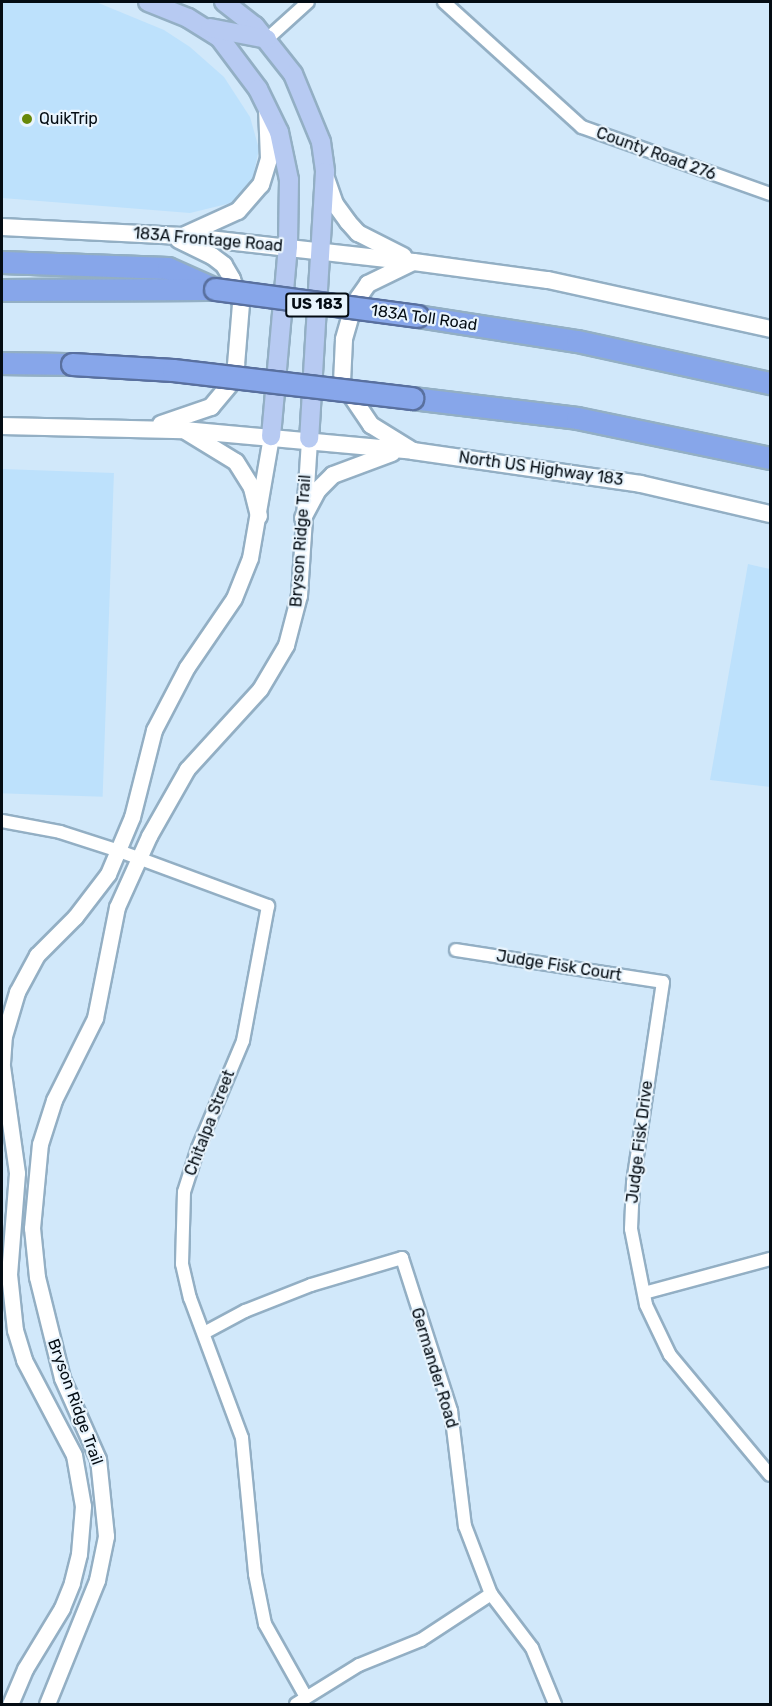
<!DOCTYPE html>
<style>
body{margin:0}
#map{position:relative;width:772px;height:1706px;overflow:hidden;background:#d1e8fa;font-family:Rubik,sans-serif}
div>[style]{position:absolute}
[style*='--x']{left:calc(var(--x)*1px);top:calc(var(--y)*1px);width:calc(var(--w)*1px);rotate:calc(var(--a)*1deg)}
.built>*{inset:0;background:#bde1fc;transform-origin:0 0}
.roads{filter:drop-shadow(2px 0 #93afc4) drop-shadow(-2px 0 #93afc4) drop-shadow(0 2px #93afc4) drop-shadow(0 -2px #93afc4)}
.minor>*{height:12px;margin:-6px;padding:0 6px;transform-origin:6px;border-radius:6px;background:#fff}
.tertiary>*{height:15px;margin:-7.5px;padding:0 7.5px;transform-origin:7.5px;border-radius:7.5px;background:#fff}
.secondary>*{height:16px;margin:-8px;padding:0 8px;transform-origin:8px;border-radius:8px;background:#fff}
.primary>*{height:18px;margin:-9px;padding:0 9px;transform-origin:9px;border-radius:9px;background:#b7caf2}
.motorway>*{height:21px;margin:-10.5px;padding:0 10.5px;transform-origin:10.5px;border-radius:10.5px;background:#87a6ea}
.bridges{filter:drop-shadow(2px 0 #59709f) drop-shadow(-2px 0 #59709f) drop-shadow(0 2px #59709f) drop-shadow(0 -2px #59709f)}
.motorway-bridge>*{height:21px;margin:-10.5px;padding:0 10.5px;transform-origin:10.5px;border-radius:10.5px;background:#87a6ea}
.dots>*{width:16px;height:16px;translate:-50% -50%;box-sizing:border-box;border:3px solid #e8f4fd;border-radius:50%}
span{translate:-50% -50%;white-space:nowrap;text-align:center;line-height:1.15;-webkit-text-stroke:4.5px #e8f4fd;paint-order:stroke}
.shield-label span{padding:2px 4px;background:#e8f4fd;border:2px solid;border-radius:4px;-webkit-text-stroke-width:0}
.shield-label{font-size:15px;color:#040c13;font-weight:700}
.poi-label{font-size:16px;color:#040c13}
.left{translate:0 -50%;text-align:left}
.street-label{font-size:16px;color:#040c13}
.frame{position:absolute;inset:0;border:3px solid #040c13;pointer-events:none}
</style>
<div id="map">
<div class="built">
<i style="clip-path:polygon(2px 2px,96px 2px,164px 30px,190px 47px,224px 77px,250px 117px,259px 149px,252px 182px,231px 203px,190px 213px,2px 198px)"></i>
<i style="left:2px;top:469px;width:112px;height:324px;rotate:2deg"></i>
<i style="clip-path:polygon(748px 564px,770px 569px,770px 787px,710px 780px)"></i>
</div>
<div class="roads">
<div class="minor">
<i style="--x:444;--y:2;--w:186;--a:42.2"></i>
<i style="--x:582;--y:127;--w:200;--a:19.6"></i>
<i style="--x:267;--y:39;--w:55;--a:-42.1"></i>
<i style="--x:2;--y:821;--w:59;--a:10.7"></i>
<i style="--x:60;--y:832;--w:62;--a:17.9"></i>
<i style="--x:119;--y:851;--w:159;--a:20.3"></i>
<i style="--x:268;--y:906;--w:137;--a:100.5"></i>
<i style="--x:243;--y:1041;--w:116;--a:112.8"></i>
<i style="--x:198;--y:1148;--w:46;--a:107.7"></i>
<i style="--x:184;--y:1192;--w:72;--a:91.6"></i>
<i style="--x:182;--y:1264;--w:35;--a:77"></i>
<i style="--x:190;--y:1298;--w:149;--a:69.6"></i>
<i style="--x:242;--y:1438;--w:137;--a:84.5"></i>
<i style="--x:255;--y:1574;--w:51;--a:78.7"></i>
<i style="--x:265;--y:1624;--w:84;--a:60.7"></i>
<i style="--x:456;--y:950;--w:209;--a:8.8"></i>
<i style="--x:663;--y:982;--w:203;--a:98.5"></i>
<i style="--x:633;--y:1183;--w:46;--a:92.5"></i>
<i style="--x:631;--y:1229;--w:77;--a:78.8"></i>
<i style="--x:646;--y:1305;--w:55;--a:64.4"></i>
<i style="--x:670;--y:1355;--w:156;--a:50.2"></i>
<i style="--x:644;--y:1293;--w:131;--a:-15.1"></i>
<i style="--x:204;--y:1333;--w:47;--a:-28.2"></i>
<i style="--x:245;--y:1311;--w:71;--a:-21.5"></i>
<i style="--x:311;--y:1285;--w:95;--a:-16.5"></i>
<i style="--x:402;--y:1258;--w:161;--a:72.2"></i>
<i style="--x:451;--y:1411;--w:116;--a:83.1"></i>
<i style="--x:465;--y:1526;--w:73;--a:69.1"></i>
<i style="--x:491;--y:1594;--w:68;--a:52.8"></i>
<i style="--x:532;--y:1648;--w:61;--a:67.7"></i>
<i style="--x:296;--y:1704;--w:74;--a:-31.8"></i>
<i style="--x:359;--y:1665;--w:67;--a:-22"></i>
<i style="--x:421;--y:1640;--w:84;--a:-33.3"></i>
</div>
<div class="tertiary">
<i style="--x:2;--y:1063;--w:27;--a:-86"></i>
<i style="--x:4;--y:1036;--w:46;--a:-73.5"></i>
<i style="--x:17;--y:992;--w:42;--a:-61.6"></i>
<i style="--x:37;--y:955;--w:54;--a:-45"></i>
<i style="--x:75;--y:917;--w:54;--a:-52.5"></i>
<i style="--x:108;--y:874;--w:62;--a:-67.2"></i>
<i style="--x:132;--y:817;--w:90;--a:-75.8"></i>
<i style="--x:154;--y:730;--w:71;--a:-62.4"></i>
<i style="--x:187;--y:667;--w:83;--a:-55.7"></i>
<i style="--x:234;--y:598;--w:43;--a:-68.2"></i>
<i style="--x:250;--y:558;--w:124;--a:-80.2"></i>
<i style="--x:2;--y:1066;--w:108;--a:82"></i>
<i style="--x:17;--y:1173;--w:101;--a:94.5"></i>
<i style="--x:9;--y:1274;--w:56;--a:83.9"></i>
<i style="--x:15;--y:1330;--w:31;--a:73"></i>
<i style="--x:24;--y:1360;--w:107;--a:62.2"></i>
<i style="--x:74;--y:1455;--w:52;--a:80"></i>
<i style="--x:83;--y:1506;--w:48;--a:94.8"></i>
<i style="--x:79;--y:1554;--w:30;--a:104"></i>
<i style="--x:72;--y:1583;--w:27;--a:112"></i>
<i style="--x:62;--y:1608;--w:71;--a:121.2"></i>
<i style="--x:25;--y:1669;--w:38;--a:113"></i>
<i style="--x:47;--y:1704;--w:134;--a:-68"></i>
<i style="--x:97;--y:1580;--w:45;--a:-78.4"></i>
<i style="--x:106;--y:1536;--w:77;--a:-95.9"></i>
<i style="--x:98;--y:1459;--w:89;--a:-114"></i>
<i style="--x:62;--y:1378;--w:104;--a:-103.9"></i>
<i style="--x:37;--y:1277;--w:49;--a:-95.8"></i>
<i style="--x:32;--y:1228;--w:84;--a:-84.6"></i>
<i style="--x:40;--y:1144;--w:46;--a:-72.3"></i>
<i style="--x:54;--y:1100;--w:92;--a:-63.4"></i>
<i style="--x:95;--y:1018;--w:113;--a:-78.8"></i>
<i style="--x:117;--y:907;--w:78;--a:-65.7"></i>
<i style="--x:149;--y:836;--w:77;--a:-60.4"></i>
<i style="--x:187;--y:769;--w:108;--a:-47.6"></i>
<i style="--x:260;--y:689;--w:51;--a:-59.4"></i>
<i style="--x:286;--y:645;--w:52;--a:-75.4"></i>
<i style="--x:299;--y:595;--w:156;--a:-86.3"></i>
</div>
<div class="secondary">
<i style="--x:326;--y:178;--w:28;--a:71"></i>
<i style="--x:335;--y:204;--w:22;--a:54"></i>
<i style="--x:348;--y:222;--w:15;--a:48"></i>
<i style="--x:358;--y:233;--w:51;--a:27.1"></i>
<i style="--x:2;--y:227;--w:180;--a:2.9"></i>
<i style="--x:182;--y:236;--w:233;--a:6.4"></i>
<i style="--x:414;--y:262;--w:135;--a:7.7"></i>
<i style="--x:548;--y:280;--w:227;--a:12.4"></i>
<i style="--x:185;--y:235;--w:58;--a:-24.4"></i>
<i style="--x:238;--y:211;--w:35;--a:-49"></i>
<i style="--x:261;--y:185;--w:27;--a:-73"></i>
<i style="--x:269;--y:159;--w:52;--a:-92.2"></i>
<i style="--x:411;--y:263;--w:48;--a:154"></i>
<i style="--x:368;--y:284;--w:24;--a:125"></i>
<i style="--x:354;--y:304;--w:37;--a:106"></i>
<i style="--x:344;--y:340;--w:42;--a:92.7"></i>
<i style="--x:342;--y:382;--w:52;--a:56"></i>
<i style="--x:371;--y:425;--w:49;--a:31.8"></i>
<i style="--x:161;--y:424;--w:53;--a:-18.8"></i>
<i style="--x:211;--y:407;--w:31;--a:-50"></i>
<i style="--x:231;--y:383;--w:19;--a:-74"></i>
<i style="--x:236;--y:365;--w:61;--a:-85.3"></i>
<i style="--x:241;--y:304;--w:27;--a:-110"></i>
<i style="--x:232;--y:279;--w:16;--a:-120"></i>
<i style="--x:224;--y:265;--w:15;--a:-143"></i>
<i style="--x:212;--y:256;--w:37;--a:-154"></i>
<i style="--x:2;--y:426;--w:182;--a:1.3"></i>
<i style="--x:184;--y:430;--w:230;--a:5.2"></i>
<i style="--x:413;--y:451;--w:230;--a:8.2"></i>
<i style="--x:641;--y:484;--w:132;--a:13.1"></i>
<i style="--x:187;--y:432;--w:57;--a:31.5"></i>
<i style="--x:236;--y:462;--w:31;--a:58"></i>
<i style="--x:252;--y:488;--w:29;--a:76"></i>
<i style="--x:303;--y:518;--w:32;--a:-62"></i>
<i style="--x:318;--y:490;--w:21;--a:-45"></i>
<i style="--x:333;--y:475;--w:63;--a:-20.4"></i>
</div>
<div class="primary">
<i style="--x:148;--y:2;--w:43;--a:21.8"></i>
<i style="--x:188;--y:18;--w:36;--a:32"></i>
<i style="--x:219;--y:37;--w:65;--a:53.1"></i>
<i style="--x:258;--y:89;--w:48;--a:64"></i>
<i style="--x:279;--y:132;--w:49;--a:78.2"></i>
<i style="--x:289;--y:180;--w:66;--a:90.9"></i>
<i style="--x:288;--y:246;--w:191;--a:95.1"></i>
<i style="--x:224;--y:2;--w:39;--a:38"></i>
<i style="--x:255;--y:26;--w:61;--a:51.6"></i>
<i style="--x:293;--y:74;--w:74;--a:67.6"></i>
<i style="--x:321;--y:142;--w:30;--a:82"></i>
<i style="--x:325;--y:172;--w:267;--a:93.4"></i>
<i style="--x:210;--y:28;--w:58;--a:10.9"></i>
</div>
<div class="motorway">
<i style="--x:2;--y:262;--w:166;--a:2.1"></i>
<i style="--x:168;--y:268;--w:51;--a:24.1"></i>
<i style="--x:2;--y:290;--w:206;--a:-0.3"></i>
<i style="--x:417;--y:316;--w:162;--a:8.9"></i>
<i style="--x:577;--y:341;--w:198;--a:12.3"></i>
<i style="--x:2;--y:363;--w:70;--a:0.8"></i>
<i style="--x:412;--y:398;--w:166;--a:6.9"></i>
<i style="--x:577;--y:418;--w:197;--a:11.7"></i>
</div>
</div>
<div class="bridges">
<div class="motorway-bridge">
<i style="--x:215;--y:289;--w:204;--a:7.6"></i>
<i style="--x:72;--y:364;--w:101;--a:3.4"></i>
<i style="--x:173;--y:370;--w:241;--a:6.7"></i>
</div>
</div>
<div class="dots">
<i style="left:27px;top:119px;background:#678808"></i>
</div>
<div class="shield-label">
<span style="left:317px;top:305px">US 183</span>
</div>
<div class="poi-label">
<span class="left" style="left:39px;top:119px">QuikTrip</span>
</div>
<div class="street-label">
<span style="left:656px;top:154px;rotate:20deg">County Road 276</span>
<span style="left:208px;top:240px;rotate:5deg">183A Frontage Road</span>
<span style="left:424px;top:318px;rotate:8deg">183A Toll Road</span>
<span style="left:541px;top:469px;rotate:8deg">North US Highway 183</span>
<span style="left:301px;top:541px;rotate:-86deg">Bryson Ridge Trail</span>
<span style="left:559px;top:966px;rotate:9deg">Judge Fisk Court</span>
<span style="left:210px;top:1123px;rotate:-69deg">Chitalpa Street</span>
<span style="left:640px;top:1142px;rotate:-83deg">Judge Fisk Drive</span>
<span style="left:434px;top:1368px;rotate:73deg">Germander Road</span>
<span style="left:75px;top:1402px;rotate:70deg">Bryson Ridge Trail</span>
</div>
<div class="frame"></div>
</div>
